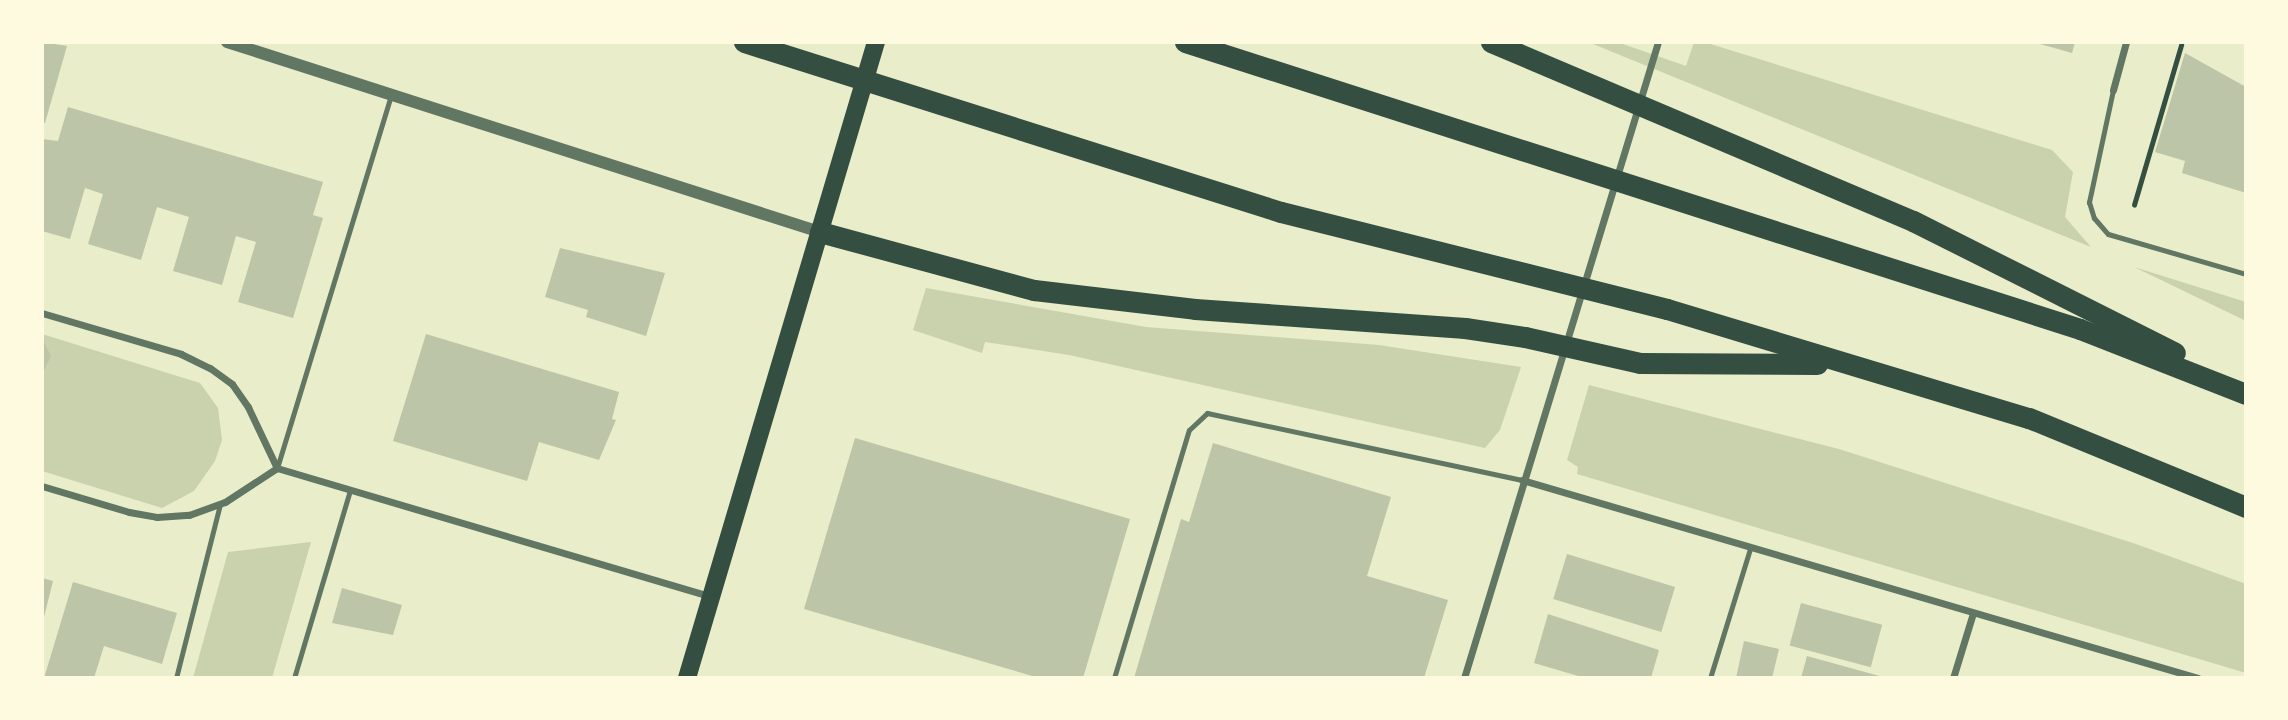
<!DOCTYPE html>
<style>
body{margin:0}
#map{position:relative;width:2288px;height:720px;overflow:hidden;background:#e9edc9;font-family:"Nunito Sans",sans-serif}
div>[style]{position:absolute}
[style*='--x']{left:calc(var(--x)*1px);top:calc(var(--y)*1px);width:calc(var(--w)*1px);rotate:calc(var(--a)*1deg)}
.green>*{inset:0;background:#cad2ad}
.building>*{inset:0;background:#bcc5a7;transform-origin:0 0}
.path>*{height:4.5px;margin:-2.25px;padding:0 2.25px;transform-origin:2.25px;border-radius:2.25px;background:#344e41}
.service>*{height:5px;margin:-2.5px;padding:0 2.5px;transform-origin:2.5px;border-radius:2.5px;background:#617663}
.minor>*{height:7px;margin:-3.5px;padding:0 3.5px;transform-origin:3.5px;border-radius:3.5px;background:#617663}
.tertiary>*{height:12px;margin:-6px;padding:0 6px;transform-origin:6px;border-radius:6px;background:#617663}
.primary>*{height:18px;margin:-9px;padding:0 9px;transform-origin:9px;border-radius:9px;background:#344e41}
.motorway>*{height:21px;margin:-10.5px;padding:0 10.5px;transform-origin:10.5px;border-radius:10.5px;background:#344e41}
span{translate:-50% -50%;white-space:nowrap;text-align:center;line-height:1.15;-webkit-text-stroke:5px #fefae0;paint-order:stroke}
.frame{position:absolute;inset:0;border:44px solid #fefae0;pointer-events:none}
</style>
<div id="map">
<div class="green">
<i style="clip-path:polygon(1588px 42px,1617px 42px,1686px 66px,1694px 42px,1704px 42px,2052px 150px,2073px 172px,2065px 217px,2091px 247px)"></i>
<i style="clip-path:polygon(2134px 267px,2246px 302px,2246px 321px)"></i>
<i style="clip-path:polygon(926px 288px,1146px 327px,1379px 345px,1521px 367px,1500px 430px,1485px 448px,1069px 355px,985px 342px,982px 353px,913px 330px)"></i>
<i style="clip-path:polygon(42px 334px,200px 383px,218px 408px,222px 440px,215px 461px,194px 491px,162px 508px,42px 471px)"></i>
<i style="clip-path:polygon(1589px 385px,1839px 449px,2136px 544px,2246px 584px,2246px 673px,1577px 474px,1578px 467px,1567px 460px)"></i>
<i style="clip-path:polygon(311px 542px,272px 678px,193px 678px,228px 552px)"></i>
</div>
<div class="building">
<i style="clip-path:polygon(42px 42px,67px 46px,45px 123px,42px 122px)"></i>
<i style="clip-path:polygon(2033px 42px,2075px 42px,2072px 53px)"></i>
<i style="clip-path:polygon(2185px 53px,2246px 87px,2246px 193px,2182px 173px,2185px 161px,2155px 152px)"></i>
<i style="clip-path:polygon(68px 107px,323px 182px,313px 215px,323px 218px,293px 318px,238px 302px,256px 242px,236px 236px,222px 285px,173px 271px,189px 217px,157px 207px,141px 260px,88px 244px,103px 194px,85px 188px,70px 239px,42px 231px,42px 139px,58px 141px)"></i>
<i style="clip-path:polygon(560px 248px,665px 273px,646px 336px,586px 317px,588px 310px,545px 297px)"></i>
<i style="clip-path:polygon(426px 334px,619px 392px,612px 419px,616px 420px,599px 460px,539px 442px,527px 481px,393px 441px)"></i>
<i style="clip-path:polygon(42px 338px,51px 356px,42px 375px)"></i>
<i style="clip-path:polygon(855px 438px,1130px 519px,1083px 678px,1039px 678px,804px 609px)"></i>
<i style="clip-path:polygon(1213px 443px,1391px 497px,1367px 576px,1448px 600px,1424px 678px,1134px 678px,1181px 519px,1189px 522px)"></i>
<i style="left:1567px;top:554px;width:113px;height:47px;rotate:17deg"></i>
<i style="clip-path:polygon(42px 578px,53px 581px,43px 621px,42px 621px)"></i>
<i style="clip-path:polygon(73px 582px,177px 613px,162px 664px,104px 646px,94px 678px,44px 678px)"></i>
<i style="clip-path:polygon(342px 588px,402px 605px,393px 635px,332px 623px)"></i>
<i style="left:1801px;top:603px;width:84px;height:44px;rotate:15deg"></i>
<i style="clip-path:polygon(1548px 614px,1659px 650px,1651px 678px,1585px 678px,1534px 663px)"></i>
<i style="clip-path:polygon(1744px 641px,1779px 649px,1772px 678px,1736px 678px)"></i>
<i style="clip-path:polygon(1807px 656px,1883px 677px,1883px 678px,1801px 678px)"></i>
</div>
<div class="path">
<i style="--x:2134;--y:205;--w:167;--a:-73.6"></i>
</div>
<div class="service">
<i style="--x:2113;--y:90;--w:115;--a:102.1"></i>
<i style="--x:2089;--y:202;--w:17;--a:73"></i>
<i style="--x:2094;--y:218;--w:21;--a:49"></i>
<i style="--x:2108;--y:234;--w:144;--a:16.2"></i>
<i style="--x:277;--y:468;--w:389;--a:-73"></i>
<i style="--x:176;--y:678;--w:179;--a:-75.8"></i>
<i style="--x:294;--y:678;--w:196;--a:-73.4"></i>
<i style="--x:1114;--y:678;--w:259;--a:-73.2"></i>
<i style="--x:1189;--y:430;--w:25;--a:-43"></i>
<i style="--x:1207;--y:413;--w:322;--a:12"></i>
<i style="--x:1710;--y:678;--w:135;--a:-72.8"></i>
</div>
<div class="minor">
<i style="--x:2113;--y:90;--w:50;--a:-74.8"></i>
<i style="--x:42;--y:313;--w:145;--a:16.4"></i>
<i style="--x:181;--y:354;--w:32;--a:26"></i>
<i style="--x:210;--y:368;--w:27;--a:36"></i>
<i style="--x:232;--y:384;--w:28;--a:55"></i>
<i style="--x:248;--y:407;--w:68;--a:64.6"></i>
<i style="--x:277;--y:468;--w:452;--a:16.5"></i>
<i style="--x:1522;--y:480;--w:704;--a:16.33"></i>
<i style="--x:42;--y:486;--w:91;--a:16.6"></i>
<i style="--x:129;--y:512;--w:28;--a:10"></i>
<i style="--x:157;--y:517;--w:32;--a:-4"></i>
<i style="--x:189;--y:515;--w:38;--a:-20"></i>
<i style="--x:225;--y:502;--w:62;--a:-33.2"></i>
<i style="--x:1464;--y:678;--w:665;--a:-73.04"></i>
<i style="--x:1953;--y:678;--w:68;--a:-72.9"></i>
</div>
<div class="tertiary">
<i style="--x:227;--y:42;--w:623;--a:17.77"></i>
</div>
<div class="primary">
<i style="--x:687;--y:678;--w:663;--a:-73.45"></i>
</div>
<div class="motorway">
<i style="--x:744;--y:42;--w:563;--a:17.57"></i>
<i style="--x:1281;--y:212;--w:398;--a:14.1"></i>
<i style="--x:1667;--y:309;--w:378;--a:16.8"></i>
<i style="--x:2029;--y:418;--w:235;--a:22.3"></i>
<i style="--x:1185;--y:42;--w:940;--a:17.78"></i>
<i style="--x:2080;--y:329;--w:178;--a:21.4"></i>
<i style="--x:1491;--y:42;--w:458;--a:23"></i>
<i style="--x:1913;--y:221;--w:293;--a:26.7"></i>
<i style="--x:820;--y:232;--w:222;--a:15.2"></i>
<i style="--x:1034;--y:290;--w:162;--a:6.7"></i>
<i style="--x:1195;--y:309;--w:271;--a:4"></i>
<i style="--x:1465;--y:328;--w:61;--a:8.5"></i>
<i style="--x:1525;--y:337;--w:118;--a:12.7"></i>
<i style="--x:1640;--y:363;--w:177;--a:0.3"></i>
</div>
<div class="frame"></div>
</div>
